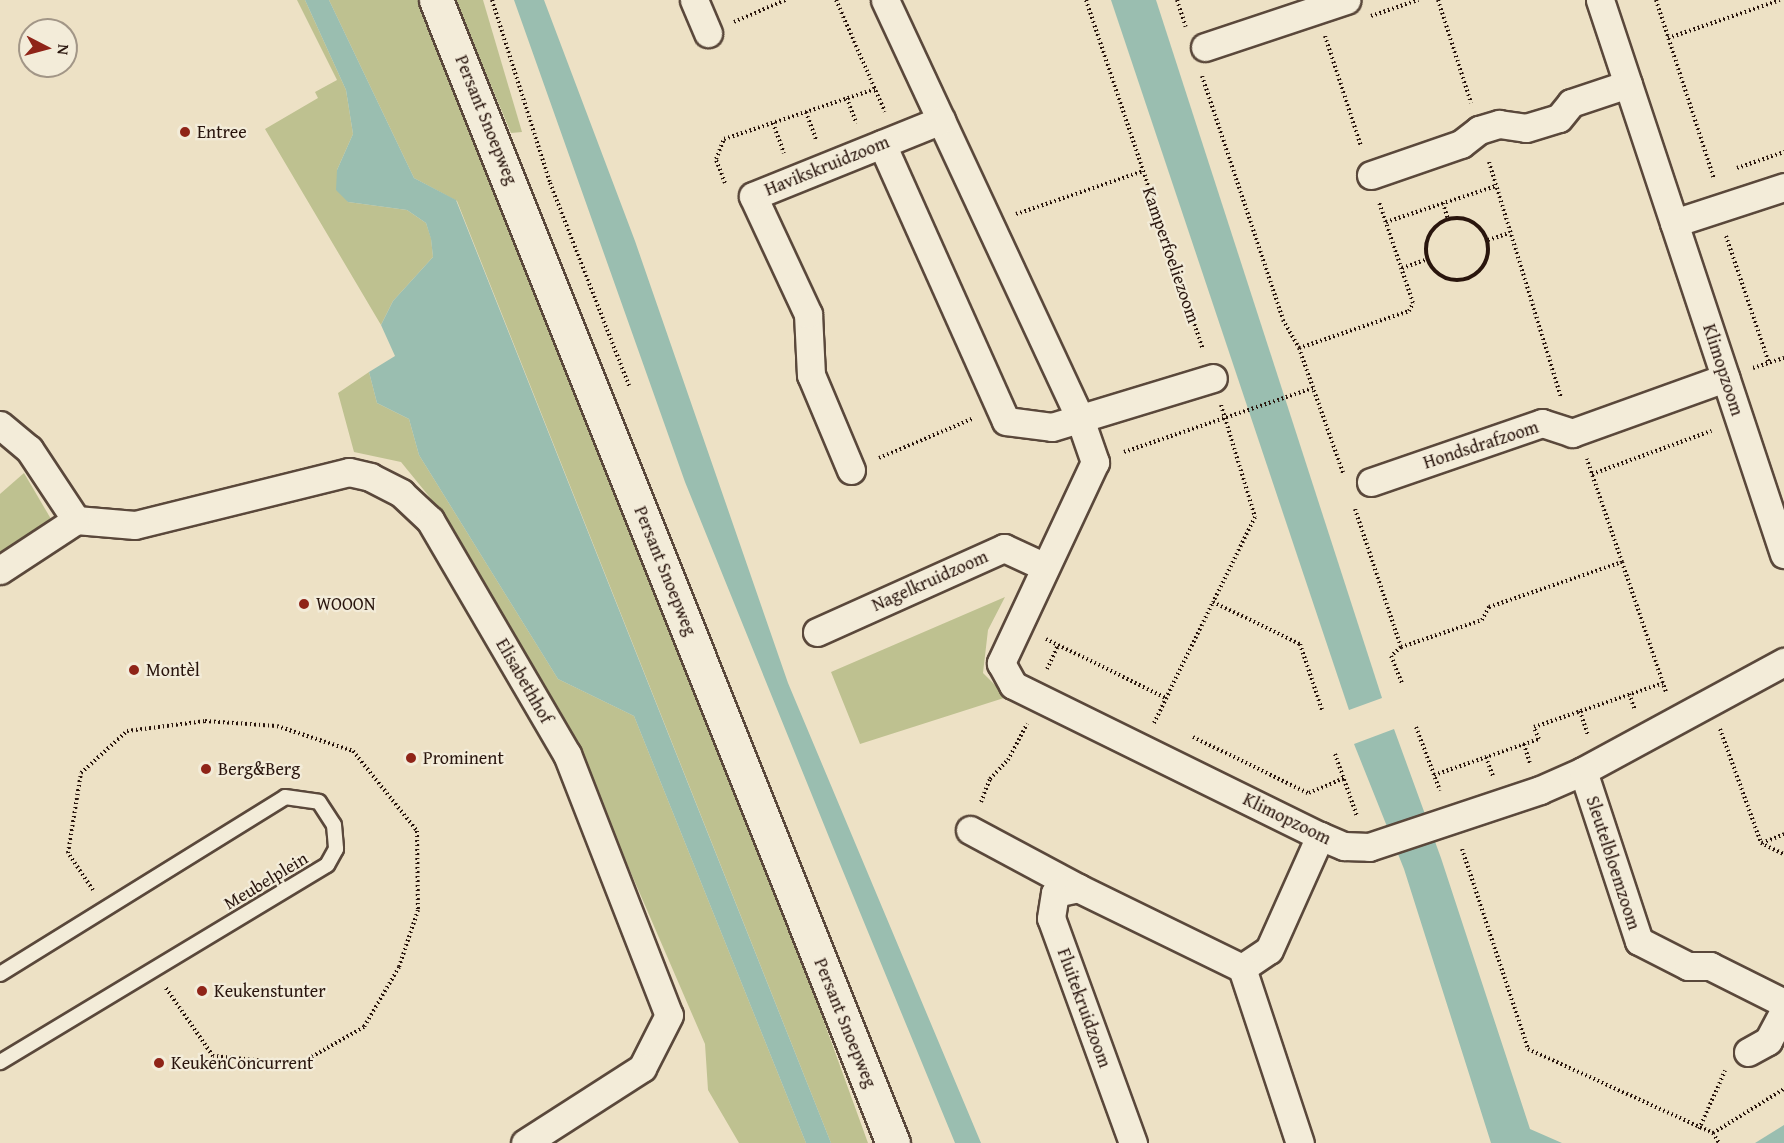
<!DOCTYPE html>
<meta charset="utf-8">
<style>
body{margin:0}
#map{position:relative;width:1784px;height:1143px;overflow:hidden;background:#ede1c5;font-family:"Gentium Book Plus",serif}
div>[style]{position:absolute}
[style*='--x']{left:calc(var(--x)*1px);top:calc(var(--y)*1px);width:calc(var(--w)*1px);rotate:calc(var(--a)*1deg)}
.green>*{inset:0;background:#bec190}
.water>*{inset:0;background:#9abeb0}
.path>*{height:4px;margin-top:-2px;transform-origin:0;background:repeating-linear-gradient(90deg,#29150d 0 1.5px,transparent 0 4.5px)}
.path>.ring{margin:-2px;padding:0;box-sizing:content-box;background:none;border:4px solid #29150d;border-radius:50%}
.roads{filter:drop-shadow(2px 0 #5a483b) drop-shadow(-2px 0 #5a483b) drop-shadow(0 2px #5a483b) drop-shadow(0 -2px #5a483b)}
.service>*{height:14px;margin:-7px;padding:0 7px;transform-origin:7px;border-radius:7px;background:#f3ecd9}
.minor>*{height:27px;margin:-13.5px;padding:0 13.5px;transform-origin:13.5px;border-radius:13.5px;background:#f3ecd9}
.secondary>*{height:33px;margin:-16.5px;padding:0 16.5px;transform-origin:16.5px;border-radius:16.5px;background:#f3ecd9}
.dots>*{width:16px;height:16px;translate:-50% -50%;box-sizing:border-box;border:3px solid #f3ecd9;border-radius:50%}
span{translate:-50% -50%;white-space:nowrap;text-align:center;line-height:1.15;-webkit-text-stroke:4.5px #f3ecd9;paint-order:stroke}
.street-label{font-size:18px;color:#29150d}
.poi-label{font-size:18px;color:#29150d}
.left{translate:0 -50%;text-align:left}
.north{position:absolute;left:18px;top:18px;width:60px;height:60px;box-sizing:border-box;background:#f3ecd9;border:2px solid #a29687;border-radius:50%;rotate:96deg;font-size:16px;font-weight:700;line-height:24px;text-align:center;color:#29150d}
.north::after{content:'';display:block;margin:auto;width:21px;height:27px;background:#8f2418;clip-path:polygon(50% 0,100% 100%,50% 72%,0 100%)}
</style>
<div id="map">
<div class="green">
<i style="clip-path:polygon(297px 0,305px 0,346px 90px,353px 134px,337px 170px,348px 202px,407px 210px,426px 223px,431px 238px,433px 257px,393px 301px,381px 325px,265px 129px,318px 98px,315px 92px,337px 80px)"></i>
<i style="clip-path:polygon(329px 0,418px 0,794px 939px,868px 1143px,831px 1143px,457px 201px,414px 178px)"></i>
<i style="clip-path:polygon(455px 0,483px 0,522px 132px,511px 133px)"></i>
<i style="clip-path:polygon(369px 372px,377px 403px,409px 419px,419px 455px,558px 679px,634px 716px,806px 1143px,739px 1143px,708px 1090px,705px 1044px,567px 725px,441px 511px,401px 462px,354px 452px,338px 393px)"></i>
<i style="clip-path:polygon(24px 473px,51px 519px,0 553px,0 494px)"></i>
<i style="clip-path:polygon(1005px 597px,988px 630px,983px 673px,1007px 697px,860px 744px,831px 672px)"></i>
</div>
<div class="water">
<i style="clip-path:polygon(305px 0,329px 0,414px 178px,456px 200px,831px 1143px,806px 1143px,634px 716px,558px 679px,419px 455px,409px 419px,377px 403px,369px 372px,395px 356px,381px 325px,393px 301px,433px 257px,431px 239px,426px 223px,407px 210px,348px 202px,336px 190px,337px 170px,353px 134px,346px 90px)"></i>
<i style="clip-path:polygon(514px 0,544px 0,635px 241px,788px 683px,981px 1143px,955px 1143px,833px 847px,685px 482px)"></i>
<i style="clip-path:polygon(1111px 0,1156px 0,1382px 698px,1349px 710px)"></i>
<i style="clip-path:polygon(1394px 729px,1441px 858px,1530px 1129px,1562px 1143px,1491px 1143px,1404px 869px,1354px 744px)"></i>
<i style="clip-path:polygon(1784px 1125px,1784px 1143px,1755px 1143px)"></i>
</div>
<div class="path">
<i style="--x:492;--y:0;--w:192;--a:72.4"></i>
<i style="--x:550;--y:183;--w:218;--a:68.7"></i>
<i style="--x:836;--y:0;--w:122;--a:66.4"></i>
<i style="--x:1086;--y:0;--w:368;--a:71.5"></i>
<i style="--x:1177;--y:0;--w:28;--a:72"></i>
<i style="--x:1438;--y:0;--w:108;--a:72.2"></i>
<i style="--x:1656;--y:0;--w:188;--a:72"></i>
<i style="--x:1371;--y:16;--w:50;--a:-18.8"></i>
<i style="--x:734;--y:22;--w:56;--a:-23.3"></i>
<i style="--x:1325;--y:36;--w:116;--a:71.9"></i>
<i style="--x:1668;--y:38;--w:118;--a:-18.7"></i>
<i style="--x:1202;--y:76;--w:257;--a:71.6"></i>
<i style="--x:1283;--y:320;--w:32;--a:60"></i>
<i style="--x:1299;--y:348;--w:133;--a:70.6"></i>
<i style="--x:847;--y:98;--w:27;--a:70"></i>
<i style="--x:806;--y:112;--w:30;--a:70"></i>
<i style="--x:773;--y:123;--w:32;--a:70"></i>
<i style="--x:1489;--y:162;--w:247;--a:73"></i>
<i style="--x:1737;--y:168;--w:50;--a:-18.8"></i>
<i style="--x:725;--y:183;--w:26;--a:-111"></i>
<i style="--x:716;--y:159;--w:22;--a:-68"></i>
<i style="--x:724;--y:139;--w:159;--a:-18.3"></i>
<i style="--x:1443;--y:203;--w:17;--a:73"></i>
<i style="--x:1016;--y:214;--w:134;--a:-18.7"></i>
<i class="ring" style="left:1426px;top:218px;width:58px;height:58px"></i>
<i style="--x:1386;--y:222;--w:116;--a:-18.1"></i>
<i style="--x:1726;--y:236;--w:134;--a:71.3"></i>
<i style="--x:1488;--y:240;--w:23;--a:-18"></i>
<i style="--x:1402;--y:268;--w:28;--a:-19"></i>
<i style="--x:1299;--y:348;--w:116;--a:-18.6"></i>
<i style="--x:1409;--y:311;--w:9;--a:-63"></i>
<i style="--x:1413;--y:303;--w:107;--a:-108.6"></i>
<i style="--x:1753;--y:368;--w:33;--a:-18"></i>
<i style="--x:1221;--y:405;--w:117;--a:73.1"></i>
<i style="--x:1255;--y:517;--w:95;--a:116.3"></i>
<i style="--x:1213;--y:602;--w:97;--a:25.8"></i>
<i style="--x:1300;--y:644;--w:70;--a:71.6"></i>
<i style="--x:1124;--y:452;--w:200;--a:-18.7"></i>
<i style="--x:879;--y:458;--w:101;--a:-22.8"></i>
<i style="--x:1592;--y:474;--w:127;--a:-19.9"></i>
<i style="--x:1355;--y:509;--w:145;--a:71.6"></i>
<i style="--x:1401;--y:647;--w:13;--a:138"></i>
<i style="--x:1391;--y:656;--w:29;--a:68"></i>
<i style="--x:1622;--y:562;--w:137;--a:71.3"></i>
<i style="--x:1046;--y:639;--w:134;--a:26.2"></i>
<i style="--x:1401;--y:647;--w:85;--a:-18.4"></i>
<i style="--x:1482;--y:620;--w:15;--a:-62"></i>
<i style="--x:1489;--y:607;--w:140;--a:-18.7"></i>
<i style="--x:1622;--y:562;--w:109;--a:-108.8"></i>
<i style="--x:1047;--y:669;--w:26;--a:-65"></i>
<i style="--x:1629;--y:694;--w:17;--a:69"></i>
<i style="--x:1580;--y:711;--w:26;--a:72"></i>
<i style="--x:1154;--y:723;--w:135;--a:-64"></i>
<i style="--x:1416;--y:727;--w:68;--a:69.4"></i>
<i style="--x:1720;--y:729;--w:121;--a:70.2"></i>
<i style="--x:1761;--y:843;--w:25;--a:26"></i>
<i style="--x:1193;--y:737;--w:128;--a:26"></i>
<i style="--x:1524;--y:744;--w:21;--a:73"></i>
<i style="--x:1335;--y:754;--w:66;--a:70.5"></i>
<i style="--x:1486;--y:757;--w:20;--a:70"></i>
<i style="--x:1434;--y:775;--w:111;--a:-18.9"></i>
<i style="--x:1539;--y:739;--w:13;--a:-113"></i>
<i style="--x:1534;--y:727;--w:136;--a:-18.8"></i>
<i style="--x:1309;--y:793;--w:38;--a:-23"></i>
<i style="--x:981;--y:802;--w:25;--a:-69"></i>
<i style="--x:990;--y:779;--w:26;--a:-47"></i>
<i style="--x:1008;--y:760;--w:41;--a:-62.2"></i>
<i style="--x:1762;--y:843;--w:24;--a:-22"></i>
<i style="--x:1462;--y:849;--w:211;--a:71.7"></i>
<i style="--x:1528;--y:1049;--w:203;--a:24.4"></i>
<i style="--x:1713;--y:1133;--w:12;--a:59"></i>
<i style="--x:93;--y:890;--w:45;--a:-124"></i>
<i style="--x:68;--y:853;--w:81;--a:-80.8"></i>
<i style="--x:81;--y:773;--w:62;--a:-42.4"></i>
<i style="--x:127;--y:731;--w:79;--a:-7.3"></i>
<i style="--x:205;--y:721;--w:72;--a:4"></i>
<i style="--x:277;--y:726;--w:80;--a:18.2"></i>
<i style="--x:353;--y:751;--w:102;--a:51.3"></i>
<i style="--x:417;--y:831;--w:79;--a:89.3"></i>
<i style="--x:418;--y:910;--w:60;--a:108.4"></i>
<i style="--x:399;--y:967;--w:69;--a:120.3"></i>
<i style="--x:364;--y:1027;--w:75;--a:150.4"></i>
<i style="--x:299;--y:1064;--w:86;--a:-174.7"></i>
<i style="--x:213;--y:1056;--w:83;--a:-124.7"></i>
<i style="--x:1699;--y:1129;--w:64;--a:-65.9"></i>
<i style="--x:1713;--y:1133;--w:84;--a:-31.8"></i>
</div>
<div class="roads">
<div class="service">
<i style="--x:0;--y:974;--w:335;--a:-31.8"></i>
<i style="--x:285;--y:797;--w:34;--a:8"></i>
<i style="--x:319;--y:802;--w:27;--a:57"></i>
<i style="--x:334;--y:825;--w:24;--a:85"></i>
<i style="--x:336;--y:849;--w:18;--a:119"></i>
<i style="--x:327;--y:865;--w:382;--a:148.9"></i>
</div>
<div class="minor">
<i style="--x:694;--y:0;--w:36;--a:67"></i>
<i style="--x:885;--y:0;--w:462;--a:65"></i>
<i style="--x:1080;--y:419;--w:46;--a:70.8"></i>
<i style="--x:1095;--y:462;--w:222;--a:115.1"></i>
<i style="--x:1001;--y:663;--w:25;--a:61"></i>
<i style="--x:1013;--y:685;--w:342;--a:26.2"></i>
<i style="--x:1320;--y:836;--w:26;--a:23"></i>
<i style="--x:1344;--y:846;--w:25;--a:2"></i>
<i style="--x:1369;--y:847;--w:180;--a:-18.4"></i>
<i style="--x:1540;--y:790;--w:47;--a:-23.8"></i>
<i style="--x:1583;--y:771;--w:229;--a:-28.5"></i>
<i style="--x:1600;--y:0;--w:584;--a:71.63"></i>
<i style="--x:1205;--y:47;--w:149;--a:-18.4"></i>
<i style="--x:882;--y:144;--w:303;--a:65.9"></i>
<i style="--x:1006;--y:421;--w:46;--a:7.4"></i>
<i style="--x:1052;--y:427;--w:168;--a:-16.9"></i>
<i style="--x:1371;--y:175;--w:95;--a:-19"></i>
<i style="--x:1461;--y:144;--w:23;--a:-38"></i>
<i style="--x:1479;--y:130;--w:21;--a:-17"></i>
<i style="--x:1499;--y:124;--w:27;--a:8"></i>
<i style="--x:1526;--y:128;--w:34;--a:-17"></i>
<i style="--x:1559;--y:118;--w:19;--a:-51"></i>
<i style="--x:1571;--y:103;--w:60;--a:-18.4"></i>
<i style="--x:1674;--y:223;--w:116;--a:-18.1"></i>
<i style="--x:0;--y:425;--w:38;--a:40"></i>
<i style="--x:29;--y:449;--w:85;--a:56.5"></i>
<i style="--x:76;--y:520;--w:59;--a:4.8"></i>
<i style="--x:135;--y:525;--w:220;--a:-13.9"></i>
<i style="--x:349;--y:472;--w:22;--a:13"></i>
<i style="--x:370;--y:477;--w:35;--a:27"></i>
<i style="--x:401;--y:493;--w:40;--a:43"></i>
<i style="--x:430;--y:520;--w:271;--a:59.7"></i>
<i style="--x:567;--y:754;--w:280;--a:68.7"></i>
<i style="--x:669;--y:1015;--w:59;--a:117"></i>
<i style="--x:642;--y:1068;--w:139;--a:147.3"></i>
<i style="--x:851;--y:470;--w:103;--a:-112.8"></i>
<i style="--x:811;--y:375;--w:61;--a:-92.8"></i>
<i style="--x:808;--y:314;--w:130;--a:-115"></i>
<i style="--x:753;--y:196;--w:203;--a:-22"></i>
<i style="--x:1371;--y:482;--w:181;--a:-19"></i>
<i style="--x:1542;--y:423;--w:32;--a:18"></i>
<i style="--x:1572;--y:433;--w:163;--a:-19.8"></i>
<i style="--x:0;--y:570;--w:91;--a:-33.3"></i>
<i style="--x:817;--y:632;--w:205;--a:-24.2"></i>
<i style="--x:1004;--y:548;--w:43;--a:24.8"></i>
<i style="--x:1583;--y:771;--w:179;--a:71.8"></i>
<i style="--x:1639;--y:941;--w:55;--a:27"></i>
<i style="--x:1688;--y:966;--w:22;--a:0"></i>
<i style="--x:1710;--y:966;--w:83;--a:26.6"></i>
<i style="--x:970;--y:830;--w:123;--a:28.2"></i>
<i style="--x:1242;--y:968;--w:32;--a:-34"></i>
<i style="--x:1269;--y:950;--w:125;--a:-65.9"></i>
<i style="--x:1748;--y:1052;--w:23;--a:-29"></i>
<i style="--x:1768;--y:1041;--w:34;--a:-62"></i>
<i style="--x:1133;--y:1143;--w:239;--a:-110"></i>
<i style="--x:1051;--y:918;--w:25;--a:-81"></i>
<i style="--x:1055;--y:893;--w:24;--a:-12"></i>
<i style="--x:1078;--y:888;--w:182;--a:26"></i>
<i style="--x:1242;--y:968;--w:184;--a:71.7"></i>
</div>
<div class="secondary">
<i style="--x:436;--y:0;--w:1231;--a:68.21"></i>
</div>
</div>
<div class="dots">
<i style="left:185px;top:132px;background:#8f2418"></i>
<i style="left:304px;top:604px;background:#8f2418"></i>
<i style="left:134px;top:670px;background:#8f2418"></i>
<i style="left:411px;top:758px;background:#8f2418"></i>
<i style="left:206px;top:769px;background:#8f2418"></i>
<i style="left:202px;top:991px;background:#8f2418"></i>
<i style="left:159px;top:1063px;background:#8f2418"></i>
</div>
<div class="street-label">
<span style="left:486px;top:120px;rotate:68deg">Persant Snoepweg</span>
<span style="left:827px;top:166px;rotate:-22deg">Havikskruidzoom</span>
<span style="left:1171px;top:255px;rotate:71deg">Kamperfoeliezoom</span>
<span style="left:1723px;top:370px;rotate:72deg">Klimopzoom</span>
<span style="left:1481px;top:445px;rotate:-18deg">Hondsdrafzoom</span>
<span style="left:665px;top:571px;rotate:68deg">Persant Snoepweg</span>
<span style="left:930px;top:581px;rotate:-24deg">Nagelkruidzoom</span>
<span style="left:524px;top:681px;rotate:60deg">Elisabethhof</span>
<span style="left:1287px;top:819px;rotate:26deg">Klimopzoom</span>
<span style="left:1613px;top:863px;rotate:72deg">Sleutelbloemzoom</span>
<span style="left:266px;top:881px;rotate:-31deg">Meubelplein</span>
<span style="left:1084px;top:1008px;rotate:70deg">Fluitekruidzoom</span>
<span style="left:845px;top:1023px;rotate:68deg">Persant Snoepweg</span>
</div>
<div class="poi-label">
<span class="left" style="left:197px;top:132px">Entree</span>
<span class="left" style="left:316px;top:604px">WOOON</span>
<span class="left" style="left:146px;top:670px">Montèl</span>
<span class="left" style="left:423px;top:758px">Prominent</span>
<span class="left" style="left:218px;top:769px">Berg&amp;Berg</span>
<span class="left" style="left:214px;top:991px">Keukenstunter</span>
<span class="left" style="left:171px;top:1063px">KeukenConcurrent</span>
</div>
<div class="north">N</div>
</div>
